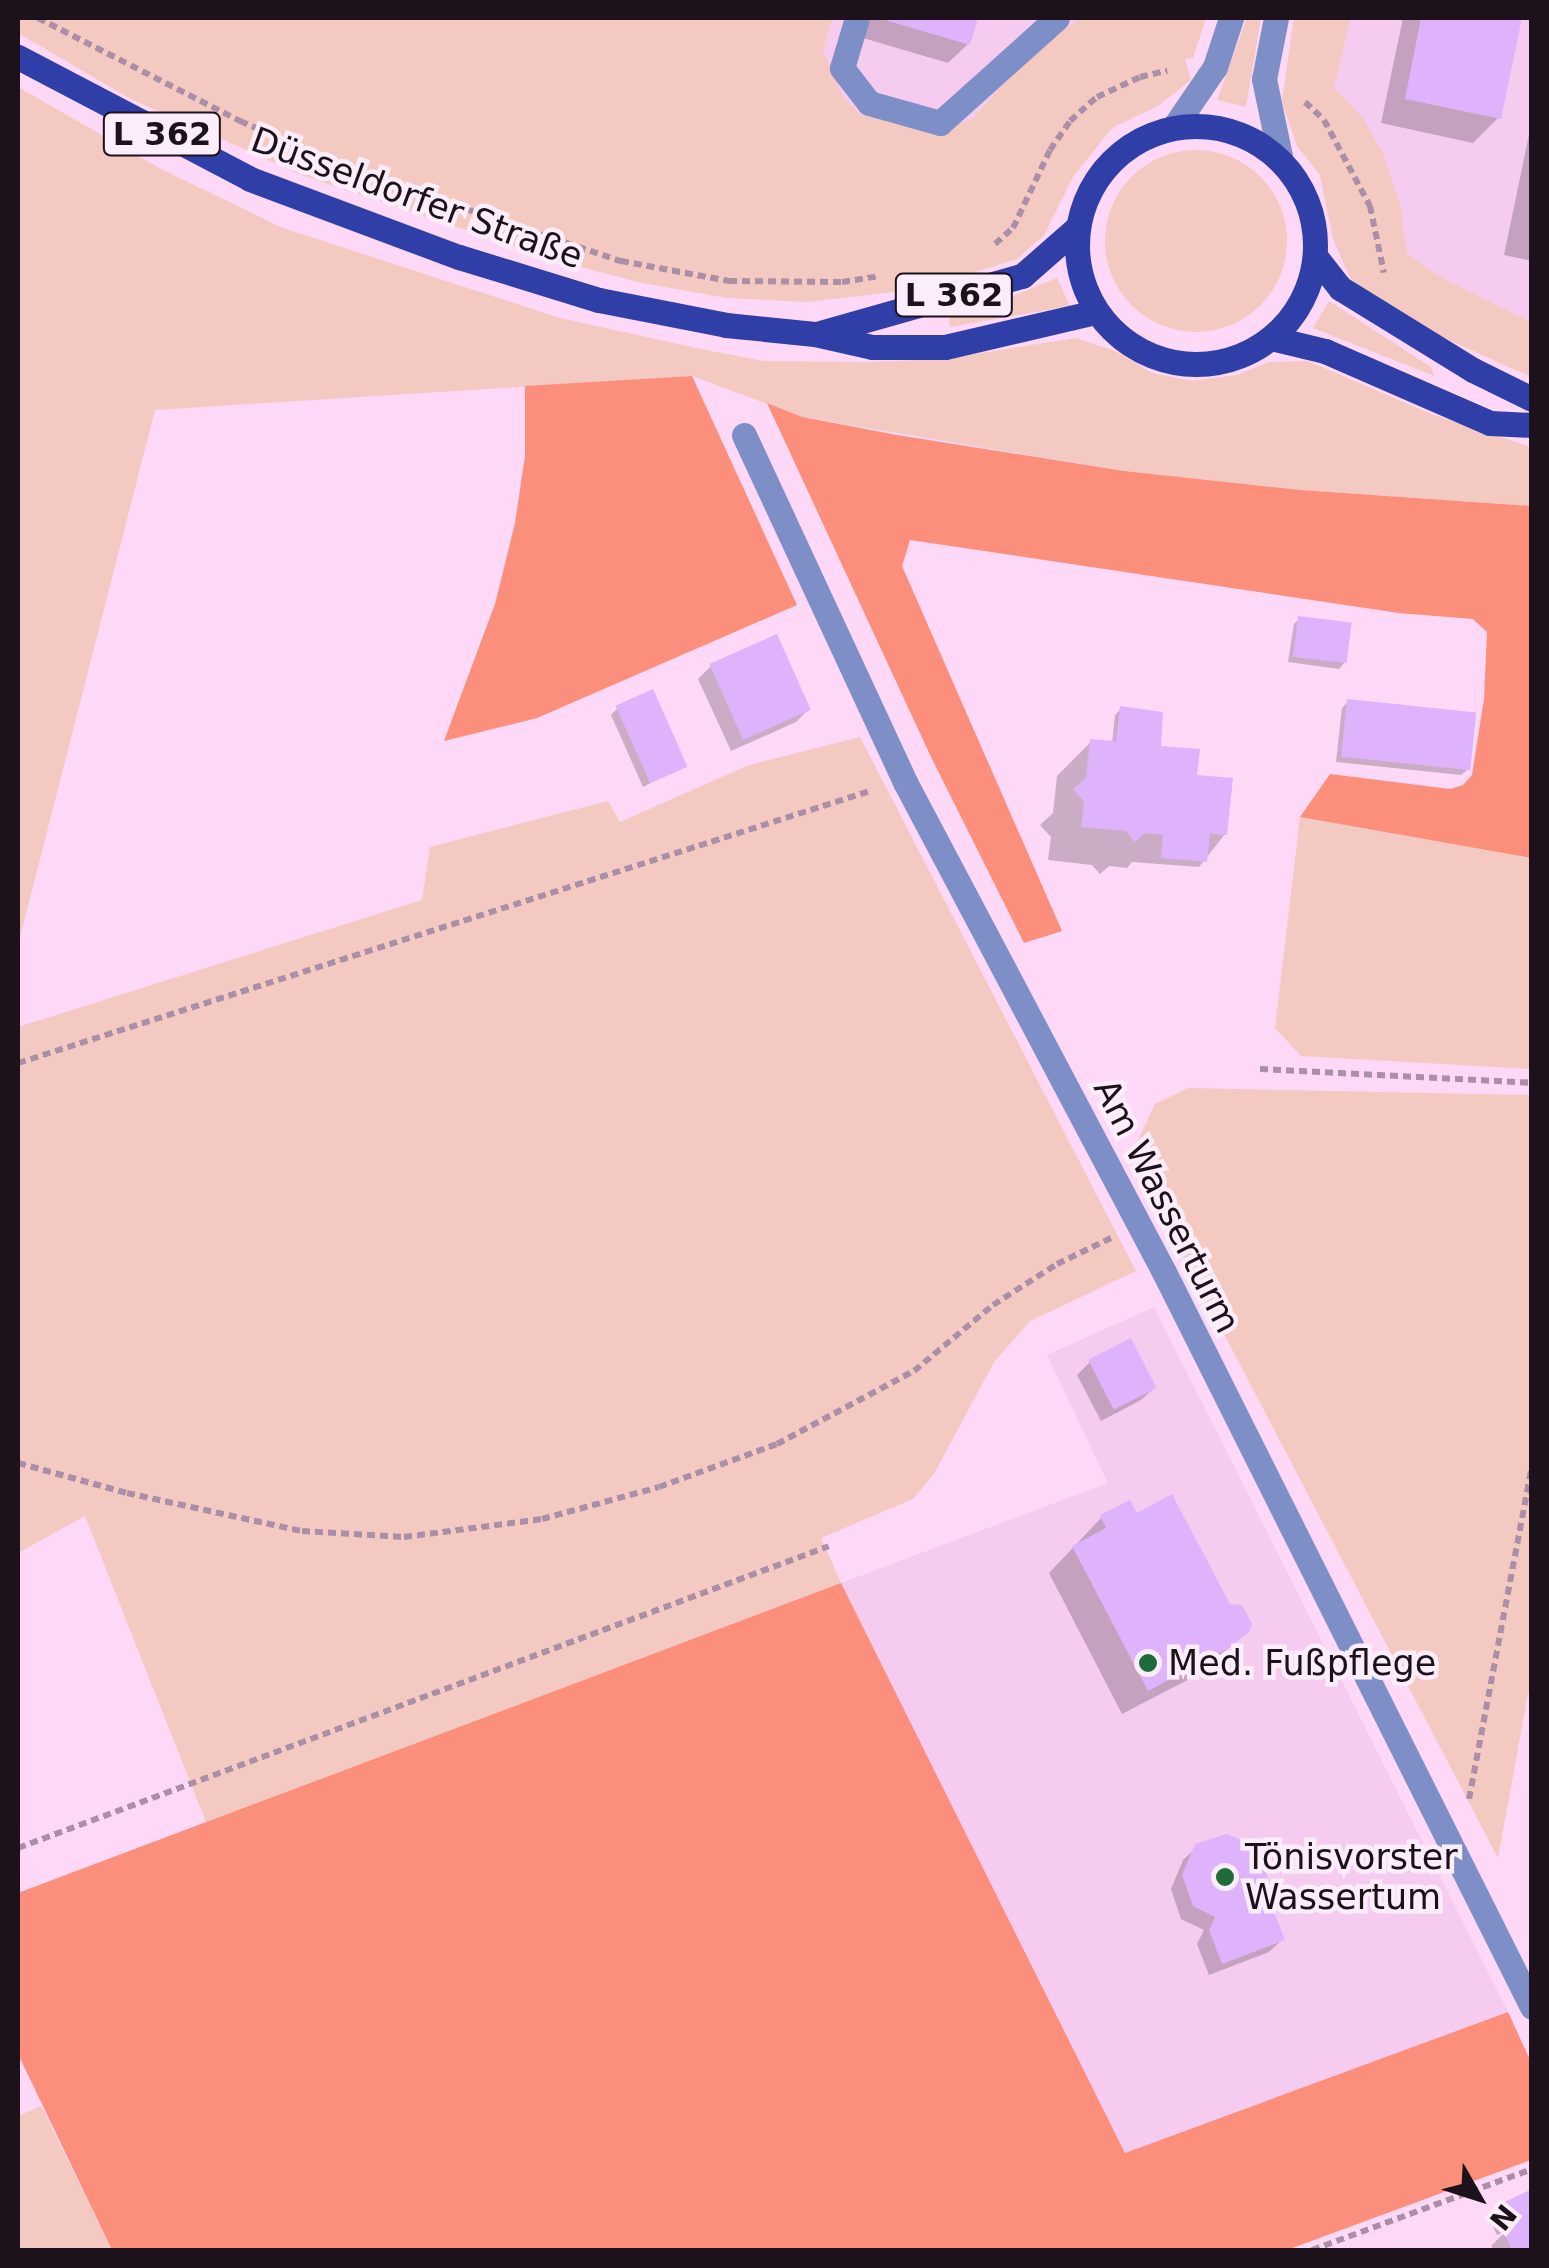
<!DOCTYPE html>
<meta charset="utf-8">
<style>
body{margin:0}
#map{position:relative;width:1549px;height:2268px;overflow:hidden;background:#fdd8f7;font-family:"DejaVu Sans",sans-serif}
div>[style]{position:absolute}
[style*='--x']{left:calc(var(--x)*1px);top:calc(var(--y)*1px);width:calc(var(--w)*1px);rotate:calc(var(--a)*1deg)}
.built>*{inset:0;background:#f5cbef}
.green>*{inset:0;background:#f3c9c1}
.round{border-radius:50%}
.forest>*{inset:0;background:#fc8f7b}
.shadow>*{inset:0;background:#0003}
.building>*{inset:0;background:#deb3fb;transform-origin:0 0}
.path>*{height:6px;margin-top:-3px;transform-origin:0;background:repeating-linear-gradient(90deg,#aa8fa6 0 8px,transparent 0 13px)}
.lane>*{height:25px;margin:-12.5px;padding:0 12.5px;transform-origin:12.5px;border-radius:12.5px;background:#7e8fc8}
.street>*{height:25px;margin:-12.5px;padding:0 12.5px;transform-origin:12.5px;border-radius:12.5px;background:#7e8fc8}
.primary>*{height:25px;margin:-12.5px;padding:0 12.5px;transform-origin:12.5px;border-radius:12.5px;background:#303fa7}
.primary>.ring{margin:-12.5px;padding:0;box-sizing:content-box;background:none;border:25px solid #303fa7;border-radius:50%}
.dots>*{width:28px;height:28px;translate:-50% -50%;box-sizing:border-box;border:5px solid #fcedfa;border-radius:50%}
span{translate:-50% -50%;white-space:nowrap;text-align:center;line-height:1.15;-webkit-text-stroke:9px #fcedfa;paint-order:stroke}
.shield-label span{padding:2px 8px;background:#fcedfa;border:2px solid;border-radius:8px;-webkit-text-stroke-width:0}
.shield-label{font-size:32px;color:#1d111b;font-weight:700}
.street-label{font-size:35px;color:#1d111b}
.poi-label{font-size:35px;color:#1d111b}
.left{translate:0 -50%;text-align:left}
.frame{position:absolute;inset:0;border:20px solid #1d111b;pointer-events:none}
.north{position:absolute;left:1429px;top:2148px;width:100px;height:100px;-webkit-text-stroke:8px #fcedfa;paint-order:stroke;rotate:129deg;font-size:28px;font-weight:700;line-height:40px;text-align:center;color:#1d111b}
.north::after{content:'';display:block;margin:auto;width:35px;height:45px;background:#1d111b;clip-path:polygon(50% 0,100% 100%,50% 72%,0 100%)}
</style>
<div id="map">
<div class="built">
<i style="clip-path:polygon(833px 18px,1082px 18px,1039px 44px,971px 120px,930px 129px,861px 115px,843px 97px,823px 50px)"></i>
<i style="clip-path:polygon(1351px 18px,1531px 18px,1531px 322px,1435px 274px,1407px 253px,1400px 203px,1334px 88px)"></i>
<i style="clip-path:polygon(1154px 1307px,1508px 2012px,1125px 2153px,841px 1583px,1108px 1483px,1047px 1355px)"></i>
</div>
<div class="green">
<i style="clip-path:polygon(18px 18px,833px 18px,823px 50px,843px 97px,861px 115px,930px 129px,971px 120px,1039px 44px,1082px 18px,1206px 18px,1193px 58px,1185px 59px,1191px 80px,1158px 106px,1112px 128px,1073px 177px,1044px 235px,1017px 259px,920px 289px,807px 302px,727px 298px,642px 283px,558px 261px,304px 176px,129px 98px,18px 33px)"></i>
<i style="clip-path:polygon(1247px 18px,1261px 18px,1246px 107px,1217px 100px)"></i>
<i style="clip-path:polygon(1294px 18px,1351px 18px,1334px 88px,1362px 117px,1382px 152px,1400px 203px,1407px 253px,1435px 274px,1531px 322px,1531px 377px,1427px 330px,1384px 306px,1350px 278px,1333px 239px,1320px 175px,1297px 146px,1282px 101px)"></i>
<i style="clip-path:polygon(18px 87px,161px 169px,283px 228px,560px 318px,701px 349px,764px 361px,868px 362px,944px 359px,1076px 338px,1115px 351px,1152px 373px,1192px 381px,1237px 375px,1269px 362px,1308px 361px,1431px 414px,1531px 447px,1531px 506px,1301px 490px,1124px 471px,802px 417px,692px 376px,155px 410px,18px 945px)"></i>
<i class="round" style="left:1105px;top:150px;width:182px;height:182px"></i>
<i style="clip-path:polygon(1057px 278px,1070px 306px,950px 327px,949px 315px,996px 303px)"></i>
<i style="clip-path:polygon(1329px 301px,1431px 367px,1434px 376px,1313px 328px)"></i>
<i style="clip-path:polygon(860px 737px,1136px 1271px,1030px 1321px,994px 1362px,934px 1474px,913px 1499px,821px 1538px,841px 1583px,206px 1822px,85px 1516px,18px 1553px,18px 1027px,422px 900px,430px 847px,608px 801px,620px 822px,749px 765px)"></i>
<i style="clip-path:polygon(1300px 817px,1531px 858px,1531px 1069px,1301px 1056px,1275px 1028px)"></i>
<i style="clip-path:polygon(1188px 1088px,1531px 1095px,1532px 1672px,1498px 1858px,1131px 1156px,1155px 1104px)"></i>
<i style="clip-path:polygon(41px 2106px,112px 2250px,18px 2250px,18px 2116px)"></i>
</div>
<div class="forest">
<i style="clip-path:polygon(692px 376px,797px 605px,537px 718px,444px 741px,495px 604px,515px 523px,525px 456px,525px 386px)"></i>
<i style="clip-path:polygon(767px 403px,802px 417px,897px 435px,1124px 471px,1301px 490px,1531px 506px,1531px 858px,1300px 817px,1330px 774px,1450px 789px,1463px 785px,1472px 775px,1484px 699px,1487px 632px,1473px 619px,1399px 613px,910px 540px,902px 566px,1062px 931px,1024px 943px,931px 757px)"></i>
<i style="clip-path:polygon(841px 1583px,1125px 2153px,1508px 2012px,1531px 2062px,1531px 2160px,1287px 2250px,112px 2250px,18px 2054px,18px 1893px)"></i>
</div>
<div class="shadow">
<i style="clip-path:polygon(869px 18px,975px 18px,968px 44px,948px 63px,863px 38px)"></i>
<i style="clip-path:polygon(1403px 18px,1519px 18px,1498px 118px,1473px 143px,1381px 123px)"></i>
<i style="clip-path:polygon(1532px 120px,1532px 261px,1504px 255px)"></i>
<i style="clip-path:polygon(1299px 619px,1344px 663px,1339px 669px,1288px 662px,1294px 624px)"></i>
<i style="clip-path:polygon(711px 666px,808px 710px,796px 722px,731px 751px,698px 679px)"></i>
<i style="clip-path:polygon(1348px 702px,1467px 770px,1461px 775px,1336px 762px,1342px 708px)"></i>
<i style="clip-path:polygon(617px 709px,685px 765px,643px 787px,611px 715px)"></i>
<i style="clip-path:polygon(1121px 709px,1158px 748px,1195px 774px,1225px 834px,1199px 867px,1132px 862px,1127px 868px,1109px 866px,1100px 874px,1092px 865px,1048px 860px,1051px 837px,1040px 825px,1053px 813px,1057px 776px,1091px 742px,1112px 744px,1115px 715px)"></i>
<i style="clip-path:polygon(1090px 1362px,1154px 1388px,1141px 1400px,1101px 1421px,1077px 1375px)"></i>
<i style="clip-path:polygon(1136px 1516px,1229px 1607px,1247px 1631px,1201px 1673px,1122px 1714px,1049px 1573px,1102px 1517px)"></i>
<i style="clip-path:polygon(1197px 1847px,1255px 1902px,1282px 1940px,1269px 1952px,1209px 1975px,1197px 1944px,1204px 1930px,1181px 1919px,1171px 1889px,1183px 1860px)"></i>
<i style="clip-path:polygon(1532px 2192px,1532px 2250px,1494px 2250px,1491px 2246px,1506px 2231px,1497px 2235px,1488px 2216px)"></i>
</div>
<div class="building">
<i style="clip-path:polygon(878px 18px,978px 18px,970px 45px)"></i>
<i style="clip-path:polygon(1421px 18px,1522px 18px,1501px 119px,1405px 99px)"></i>
<i style="left:1298px;top:616px;width:54px;height:41px;rotate:7deg"></i>
<i style="left:777px;top:634px;width:83px;height:74px;rotate:66deg"></i>
<i style="left:653px;top:689px;width:85px;height:41px;rotate:66deg"></i>
<i style="left:1347px;top:699px;width:130px;height:58px;rotate:6deg"></i>
<i style="clip-path:polygon(1120px 706px,1163px 712px,1161px 746px,1200px 749px,1197px 775px,1233px 778px,1227px 835px,1210px 834px,1207px 862px,1161px 858px,1163px 835px,1145px 833px,1135px 842px,1126px 831px,1081px 827px,1084px 802px,1073px 789px,1086px 778px,1090px 739px,1116px 741px)"></i>
<i style="left:1131px;top:1338px;width:56px;height:48px;rotate:63deg"></i>
<i style="clip-path:polygon(1172px 1494px,1230px 1604px,1242px 1605px,1252px 1624px,1249px 1632px,1229px 1648px,1148px 1691px,1072px 1546px,1106px 1528px,1100px 1515px,1130px 1500px,1137px 1513px)"></i>
<i style="clip-path:polygon(1227px 1834px,1257px 1847px,1268px 1878px,1258px 1900px,1272px 1907px,1285px 1940px,1222px 1964px,1209px 1930px,1215px 1917px,1193px 1906px,1182px 1875px,1195px 1844px)"></i>
<i style="clip-path:polygon(1532px 2189px,1532px 2250px,1512px 2250px,1492px 2208px)"></i>
</div>
<div class="path">
<i style="--x:38;--y:18;--w:227;--a:27"></i>
<i style="--x:240;--y:121;--w:127;--a:23.7"></i>
<i style="--x:356;--y:172;--w:280;--a:18.6"></i>
<i style="--x:621;--y:261;--w:110;--a:10.5"></i>
<i style="--x:729;--y:281;--w:113;--a:0.5"></i>
<i style="--x:842;--y:282;--w:36;--a:-9"></i>
<i style="--x:1305;--y:102;--w:26;--a:43"></i>
<i style="--x:1324;--y:120;--w:98;--a:61.9"></i>
<i style="--x:1370;--y:206;--w:68;--a:78.2"></i>
<i style="--x:995;--y:244;--w:24;--a:-42"></i>
<i style="--x:1013;--y:228;--w:86;--a:-64.6"></i>
<i style="--x:1050;--y:150;--w:35;--a:-55"></i>
<i style="--x:1070;--y:121;--w:36;--a:-42"></i>
<i style="--x:1097;--y:97;--w:47;--a:-24.9"></i>
<i style="--x:1140;--y:77;--w:28;--a:-13"></i>
<i style="--x:18;--y:1063;--w:894;--a:-17.71"></i>
<i style="--x:1260;--y:1069;--w:272;--a:2.9"></i>
<i style="--x:18;--y:1463;--w:113;--a:15.4"></i>
<i style="--x:127;--y:1493;--w:179;--a:12.3"></i>
<i style="--x:302;--y:1531;--w:102;--a:3.4"></i>
<i style="--x:404;--y:1537;--w:139;--a:-7.4"></i>
<i style="--x:542;--y:1519;--w:121;--a:-15.3"></i>
<i style="--x:659;--y:1487;--w:126;--a:-20"></i>
<i style="--x:777;--y:1444;--w:155;--a:-28.1"></i>
<i style="--x:914;--y:1371;--w:103;--a:-39.9"></i>
<i style="--x:993;--y:1305;--w:76;--a:-32.6"></i>
<i style="--x:1057;--y:1264;--w:60;--a:-25.7"></i>
<i style="--x:1469;--y:1799;--w:340;--a:-79.3"></i>
<i style="--x:18;--y:1848;--w:865;--a:-20.42"></i>
<i style="--x:1312;--y:2250;--w:234;--a:-20.2"></i>
</div>
<div class="lane">
<i style="--x:857;--y:18;--w:52;--a:106.7"></i>
<i style="--x:842;--y:68;--w:44;--a:52.4"></i>
<i style="--x:869;--y:103;--w:74;--a:15.7"></i>
<i style="--x:940;--y:123;--w:157;--a:-41.9"></i>
</div>
<div class="street">
<i style="--x:1276;--y:18;--w:62;--a:101.1"></i>
<i style="--x:1264;--y:79;--w:84;--a:78.3"></i>
<i style="--x:1174;--y:127;--w:73;--a:-55.7"></i>
<i style="--x:1215;--y:67;--w:52;--a:-71.9"></i>
<i style="--x:744;--y:435;--w:383;--a:65.1"></i>
<i style="--x:905;--y:782;--w:554;--a:62.14"></i>
<i style="--x:1164;--y:1272;--w:822;--a:63.4"></i>
</div>
<div class="primary">
<i style="--x:18;--y:57;--w:262;--a:27.7"></i>
<i style="--x:250;--y:179;--w:223;--a:20.5"></i>
<i style="--x:459;--y:257;--w:146;--a:17.1"></i>
<i style="--x:599;--y:300;--w:129;--a:11.1"></i>
<i style="--x:726;--y:325;--w:89;--a:5.8"></i>
<i style="--x:815;--y:334;--w:58;--a:12.8"></i>
<i style="--x:872;--y:347;--w:73;--a:0"></i>
<i style="--x:945;--y:347;--w:155;--a:-13.1"></i>
<i class="ring" style="left:1077px;top:126px;width:213px;height:213px"></i>
<i style="--x:1315;--y:256;--w:41;--a:52"></i>
<i style="--x:1340;--y:288;--w:156;--a:31.7"></i>
<i style="--x:1473;--y:370;--w:66;--a:26.2"></i>
<i style="--x:820;--y:333;--w:210;--a:-15.8"></i>
<i style="--x:1022;--y:276;--w:74;--a:-41.2"></i>
<i style="--x:1271;--y:338;--w:56;--a:13.5"></i>
<i style="--x:1325;--y:351;--w:180;--a:23.6"></i>
<i style="--x:1490;--y:423;--w:42;--a:2.7"></i>
</div>
<div class="dots">
<i style="left:1148px;top:1663px;background:#1f6b3a"></i>
<i style="left:1225px;top:1877px;background:#1f6b3a"></i>
</div>
<div class="shield-label">
<span style="left:162px;top:134px">L 362</span>
<span style="left:954px;top:295px">L 362</span>
</div>
<div class="street-label">
<span style="left:417px;top:198px;rotate:20deg">Düsseldorfer Straße</span>
<span style="left:1167px;top:1206px;rotate:63deg">Am Wasserturm</span>
</div>
<div class="poi-label">
<span class="left" style="left:1168px;top:1663px">Med. Fußpflege</span>
<span class="left" style="left:1245px;top:1877px">Tönisvorster<br>Wassertum</span>
</div>
<div class="frame"></div>
<div class="north">N</div>
</div>
